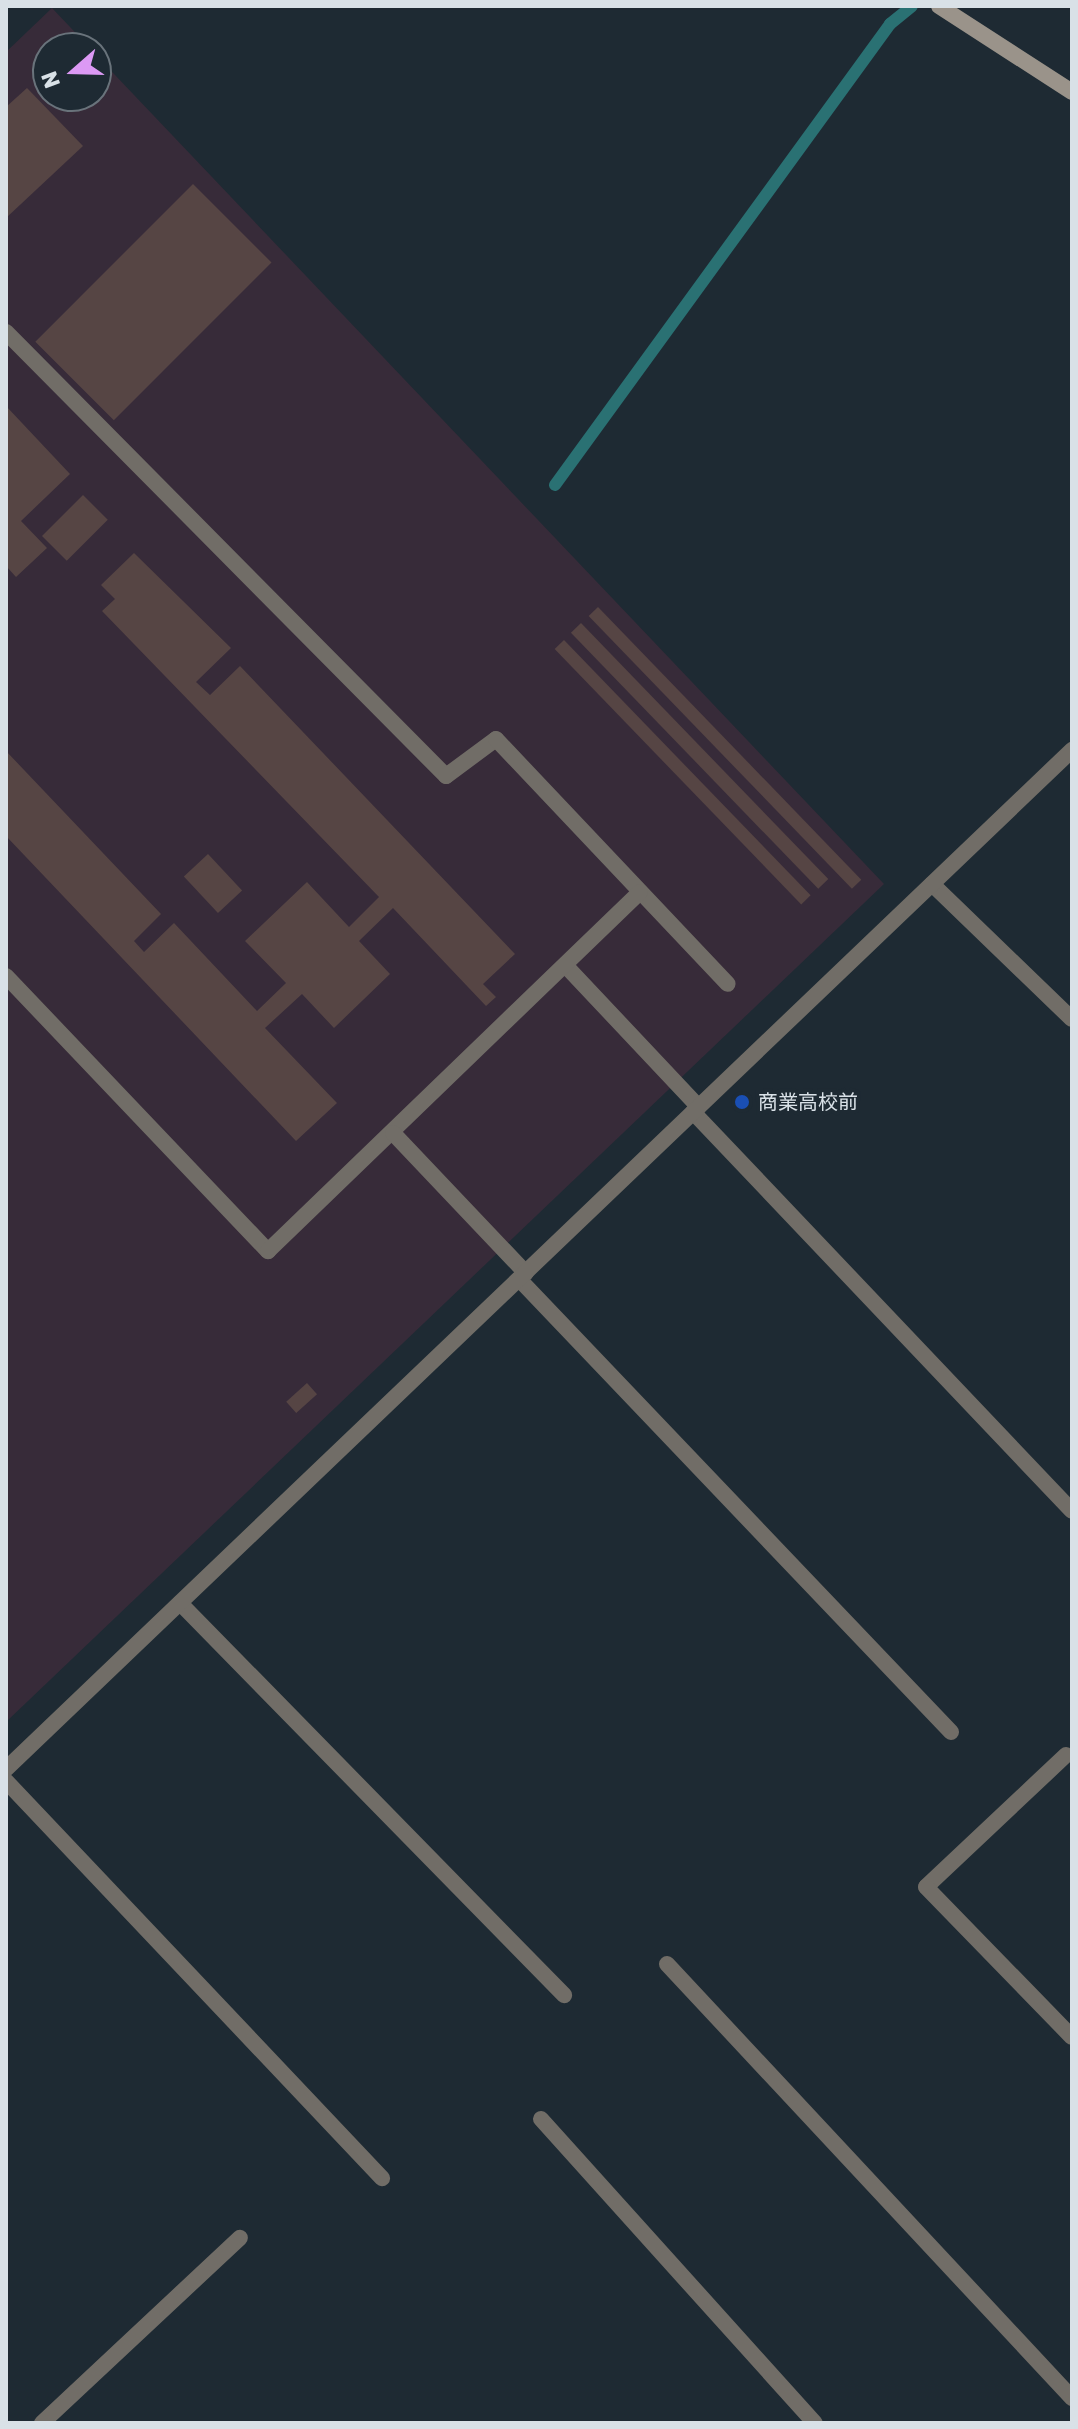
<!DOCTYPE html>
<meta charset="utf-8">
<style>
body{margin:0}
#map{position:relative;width:1078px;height:2429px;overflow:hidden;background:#1e2a33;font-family:Rubik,"Noto Sans JP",sans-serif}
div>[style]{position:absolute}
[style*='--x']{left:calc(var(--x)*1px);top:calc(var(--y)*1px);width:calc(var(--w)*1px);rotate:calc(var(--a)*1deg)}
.commercial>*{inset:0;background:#372b39}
.stream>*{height:12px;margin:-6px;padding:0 6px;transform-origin:6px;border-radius:6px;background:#2a7173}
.building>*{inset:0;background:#564544;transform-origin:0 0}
.service>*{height:16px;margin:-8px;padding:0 8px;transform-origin:8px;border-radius:8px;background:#716d67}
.minor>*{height:16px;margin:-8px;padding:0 8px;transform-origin:8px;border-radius:8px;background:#716d67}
.secondary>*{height:16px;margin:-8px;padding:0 8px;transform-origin:8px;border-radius:8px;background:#9a938a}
.dots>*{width:22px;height:22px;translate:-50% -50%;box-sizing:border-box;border:4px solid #1e2a33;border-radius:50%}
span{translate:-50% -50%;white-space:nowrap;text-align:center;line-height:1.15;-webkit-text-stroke:8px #1e2a33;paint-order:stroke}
.poi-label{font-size:20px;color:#d9e1e7}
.left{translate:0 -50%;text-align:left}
.frame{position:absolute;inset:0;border:8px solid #d9e1e7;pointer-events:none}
.north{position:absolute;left:32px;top:32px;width:80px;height:80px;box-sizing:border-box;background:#1e2a33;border:2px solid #69737b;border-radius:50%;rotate:250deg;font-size:22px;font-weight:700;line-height:32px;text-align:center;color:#d9e1e7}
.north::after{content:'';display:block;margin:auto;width:28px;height:36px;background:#dc99f4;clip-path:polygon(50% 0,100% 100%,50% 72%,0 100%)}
</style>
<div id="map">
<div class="commercial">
<i style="clip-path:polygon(52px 8px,90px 48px,48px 48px,48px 96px,96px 96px,96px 55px,884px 884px,6px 1722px,6px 52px)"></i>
</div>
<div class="stream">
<i style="--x:555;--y:485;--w:570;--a:-53.99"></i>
<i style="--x:890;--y:24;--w:28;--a:-39"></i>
</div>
<div class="building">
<i style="clip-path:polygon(27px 88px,83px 146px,6px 218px,6px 107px)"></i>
<i style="left:193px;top:184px;width:111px;height:223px;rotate:45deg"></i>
<i style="clip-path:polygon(6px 406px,70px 474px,21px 521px,47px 548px,16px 577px,6px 566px)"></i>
<i style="left:83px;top:495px;width:35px;height:58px;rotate:45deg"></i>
<i style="clip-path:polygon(134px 553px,231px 648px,196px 682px,210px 695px,240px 666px,515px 954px,483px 984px,496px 997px,486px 1006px,393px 908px,359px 941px,390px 974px,334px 1028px,302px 994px,265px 1028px,337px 1103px,296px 1141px,6px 836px,6px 751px,161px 914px,134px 941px,144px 952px,174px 923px,257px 1011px,286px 983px,245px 941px,307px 882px,349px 927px,379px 897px,102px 611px,115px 599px,101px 585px)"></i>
<i style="left:598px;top:607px;width:379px;height:13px;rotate:46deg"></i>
<i style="left:581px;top:623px;width:356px;height:14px;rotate:46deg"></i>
<i style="left:564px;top:640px;width:355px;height:13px;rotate:46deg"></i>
<i style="left:208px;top:854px;width:50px;height:33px;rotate:47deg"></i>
<i style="left:307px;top:1383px;width:15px;height:28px;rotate:48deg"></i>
</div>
<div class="service">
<i style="--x:6;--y:332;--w:625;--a:45.26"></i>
<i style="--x:446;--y:776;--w:62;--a:-36.5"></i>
<i style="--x:496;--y:739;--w:337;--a:46.6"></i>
<i style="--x:565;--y:965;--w:195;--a:46.7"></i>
<i style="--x:6;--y:976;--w:380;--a:46.4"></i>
<i style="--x:268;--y:1251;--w:517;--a:-43.98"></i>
<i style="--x:393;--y:1133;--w:193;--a:46.5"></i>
</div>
<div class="minor">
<i style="--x:932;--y:884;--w:194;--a:44"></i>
<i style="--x:693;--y:1112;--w:550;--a:46.47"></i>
<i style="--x:519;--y:1279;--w:626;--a:46.36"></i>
<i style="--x:180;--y:1603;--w:549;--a:45.59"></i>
<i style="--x:1066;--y:1755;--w:192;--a:136.7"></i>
<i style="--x:926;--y:1887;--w:209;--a:45.8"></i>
<i style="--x:6;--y:1769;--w:1475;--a:-43.71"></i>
<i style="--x:6;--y:1781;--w:547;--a:46.56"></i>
<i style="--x:667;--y:1964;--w:594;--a:46.98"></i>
<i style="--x:541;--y:2119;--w:409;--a:48"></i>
<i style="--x:42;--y:2423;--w:271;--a:-43.1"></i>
</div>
<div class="secondary">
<i style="--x:939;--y:6;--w:158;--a:32.9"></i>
</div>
<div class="dots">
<i style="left:742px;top:1102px;background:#1a4fb4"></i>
</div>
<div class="poi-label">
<span class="left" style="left:758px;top:1102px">商業高校前</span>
</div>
<div class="frame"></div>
<div class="north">N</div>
</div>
